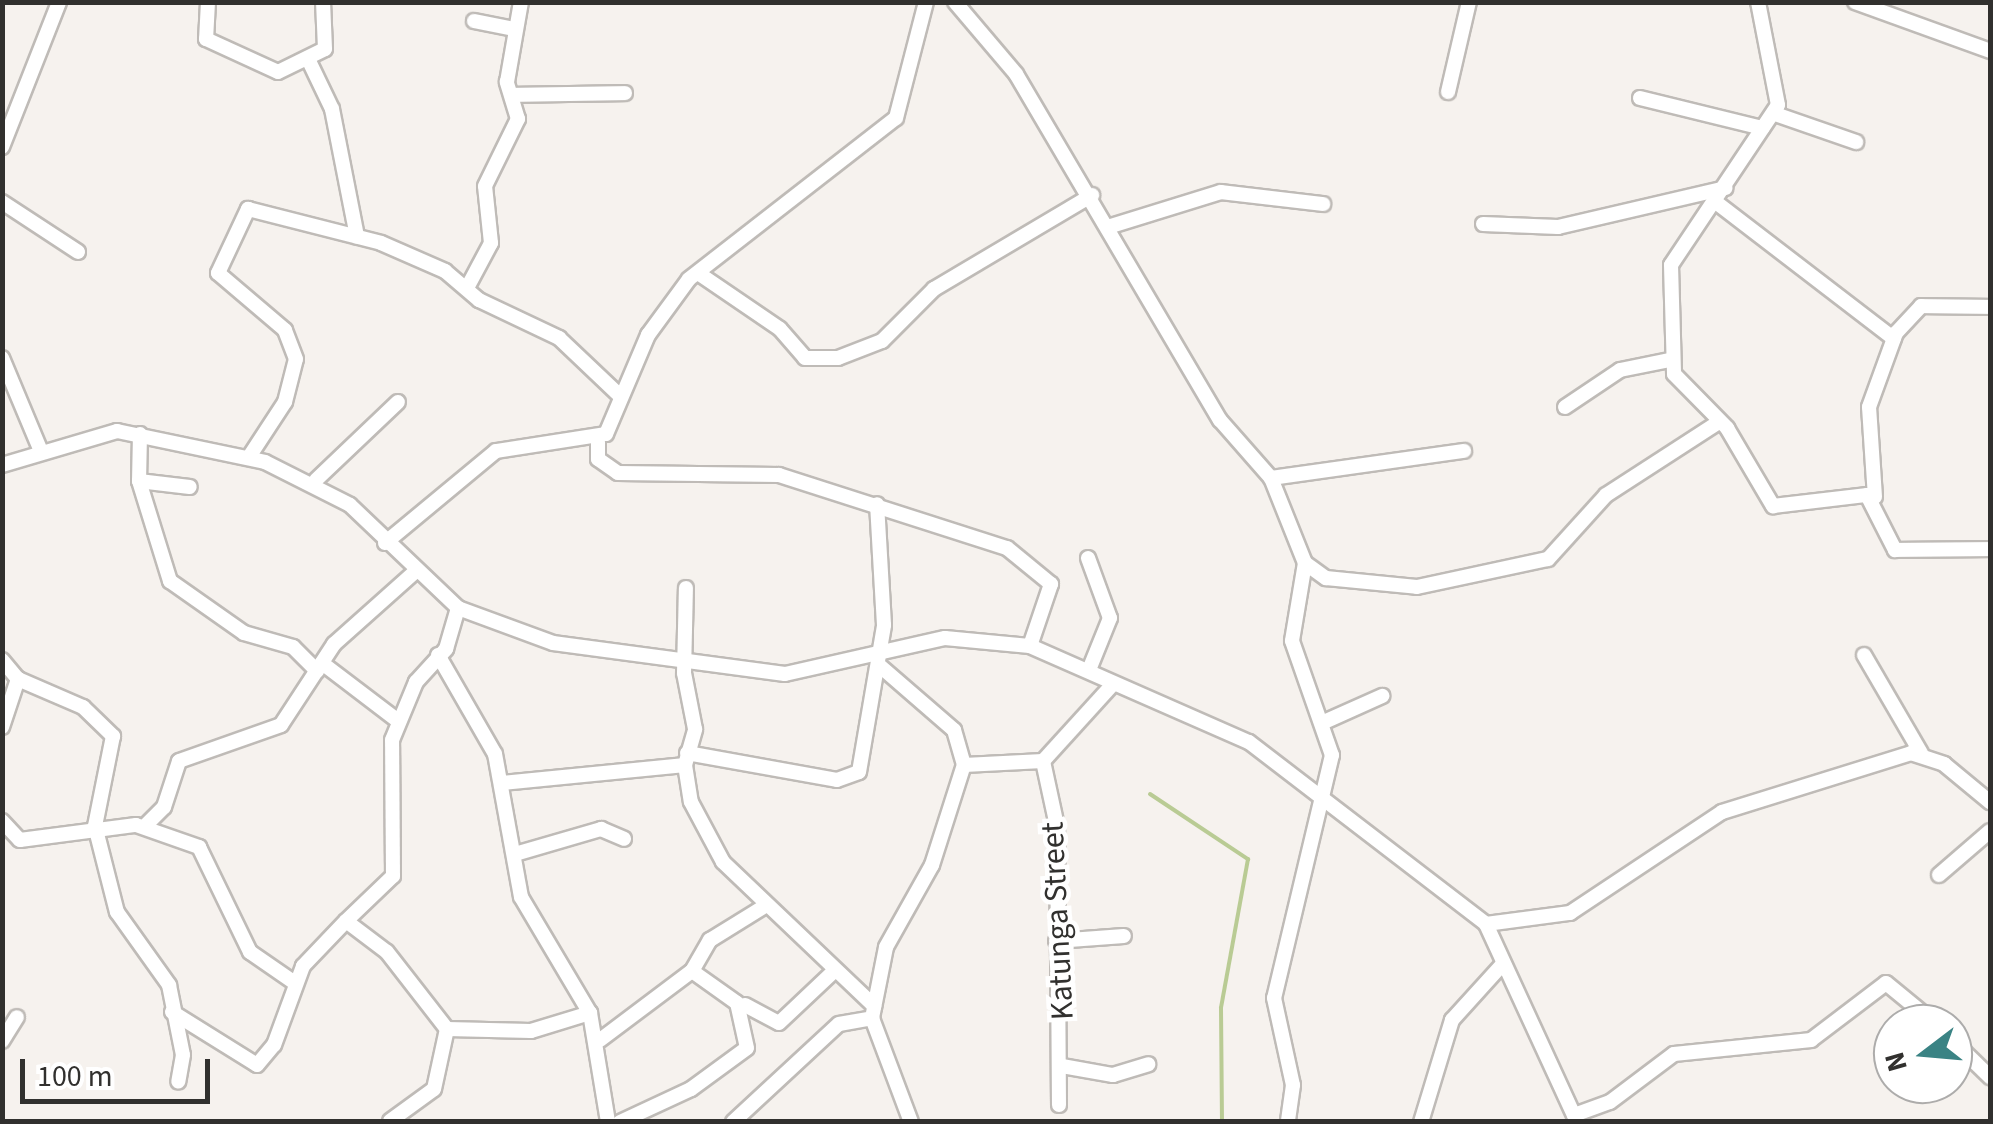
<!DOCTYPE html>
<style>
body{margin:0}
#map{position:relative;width:1993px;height:1124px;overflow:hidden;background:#f6f2ee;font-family:"Source Sans 3",sans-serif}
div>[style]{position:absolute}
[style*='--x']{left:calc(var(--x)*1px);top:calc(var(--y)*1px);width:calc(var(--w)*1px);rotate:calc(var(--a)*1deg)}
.stream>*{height:4px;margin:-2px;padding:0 2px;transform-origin:2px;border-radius:2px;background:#b9cb94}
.roads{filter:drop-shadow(2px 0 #bfbbb7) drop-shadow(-2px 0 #bfbbb7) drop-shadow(0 2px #bfbbb7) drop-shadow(0 -2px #bfbbb7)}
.street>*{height:14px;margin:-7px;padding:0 7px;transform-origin:7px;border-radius:7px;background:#fff}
span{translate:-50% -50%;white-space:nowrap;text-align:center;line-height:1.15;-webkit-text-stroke:9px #fff;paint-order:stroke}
.street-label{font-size:32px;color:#31302e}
.frame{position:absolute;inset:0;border:5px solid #31302e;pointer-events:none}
.north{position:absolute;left:1873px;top:1004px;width:100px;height:100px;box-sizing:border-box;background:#fff;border:2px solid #adacab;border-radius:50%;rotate:254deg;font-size:28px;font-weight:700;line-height:40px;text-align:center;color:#31302e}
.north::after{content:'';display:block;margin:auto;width:35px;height:45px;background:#3a8384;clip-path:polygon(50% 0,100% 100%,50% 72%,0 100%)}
.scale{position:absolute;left:20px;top:1059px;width:190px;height:45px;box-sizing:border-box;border:5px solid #31302e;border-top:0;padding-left:12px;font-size:30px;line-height:35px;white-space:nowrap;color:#31302e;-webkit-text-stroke:8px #fff;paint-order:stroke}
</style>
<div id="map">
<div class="stream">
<i style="--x:1150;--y:794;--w:118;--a:33.6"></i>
<i style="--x:1248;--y:859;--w:151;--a:100.3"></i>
<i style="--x:1221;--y:1008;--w:114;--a:89.5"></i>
</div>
<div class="roads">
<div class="street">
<i style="--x:208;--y:2;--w:37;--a:93"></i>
<i style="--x:206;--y:39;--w:79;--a:24.6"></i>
<i style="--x:278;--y:72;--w:52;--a:-26.1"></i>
<i style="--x:325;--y:49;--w:47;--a:-92.4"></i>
<i style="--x:955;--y:2;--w:94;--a:49.7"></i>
<i style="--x:1016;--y:74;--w:402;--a:59.5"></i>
<i style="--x:1220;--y:420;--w:77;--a:48.7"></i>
<i style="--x:1271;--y:478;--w:92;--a:68.2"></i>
<i style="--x:1305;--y:563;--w:79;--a:99.5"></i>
<i style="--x:1292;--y:641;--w:121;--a:70.7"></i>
<i style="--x:1332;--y:755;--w:250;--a:103.4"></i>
<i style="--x:1274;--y:998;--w:89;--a:77.7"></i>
<i style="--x:1293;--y:1085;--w:37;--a:98"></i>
<i style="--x:1758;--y:2;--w:105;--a:79"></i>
<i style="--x:1778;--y:105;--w:192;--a:123.8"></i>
<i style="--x:1671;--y:265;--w:109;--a:88.4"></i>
<i style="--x:1674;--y:374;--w:76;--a:45.5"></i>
<i style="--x:1727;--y:428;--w:91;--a:59.5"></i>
<i style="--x:1773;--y:506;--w:95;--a:-6.7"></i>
<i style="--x:1867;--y:495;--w:62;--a:63"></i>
<i style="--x:1895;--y:550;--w:95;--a:-0.6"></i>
<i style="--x:1855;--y:2;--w:144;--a:19.9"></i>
<i style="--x:474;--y:21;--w:41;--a:11.3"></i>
<i style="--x:310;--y:63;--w:51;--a:64.4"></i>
<i style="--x:332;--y:109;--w:130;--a:78.9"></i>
<i style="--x:1448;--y:92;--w:92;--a:-76.9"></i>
<i style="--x:513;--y:95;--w:112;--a:-1"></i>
<i style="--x:1640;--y:98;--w:126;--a:13.8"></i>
<i style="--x:1775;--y:114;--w:86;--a:19.1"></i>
<i style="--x:2;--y:147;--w:156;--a:-68.5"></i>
<i style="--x:2;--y:202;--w:91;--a:33.3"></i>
<i style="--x:1717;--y:203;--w:223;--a:37.5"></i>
<i style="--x:1483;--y:224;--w:75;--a:2.3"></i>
<i style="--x:1558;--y:227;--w:172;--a:-13.1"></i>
<i style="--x:1111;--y:226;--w:115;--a:-17.2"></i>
<i style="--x:1221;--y:192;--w:103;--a:6.7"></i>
<i style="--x:698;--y:273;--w:99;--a:34.3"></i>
<i style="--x:780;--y:329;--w:38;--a:49"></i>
<i style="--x:805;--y:358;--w:33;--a:0"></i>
<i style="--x:838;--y:358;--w:47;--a:-21.1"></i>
<i style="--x:882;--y:341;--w:74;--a:-45"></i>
<i style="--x:934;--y:289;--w:184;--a:-30.7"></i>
<i style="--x:467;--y:288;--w:51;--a:-61.9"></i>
<i style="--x:491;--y:243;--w:57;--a:-96"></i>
<i style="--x:485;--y:186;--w:75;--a:-63.8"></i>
<i style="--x:518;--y:119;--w:39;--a:-107"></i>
<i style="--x:507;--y:82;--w:81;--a:-80.1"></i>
<i style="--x:2;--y:358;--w:99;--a:67.3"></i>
<i style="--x:1565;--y:407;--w:66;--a:-33.9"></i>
<i style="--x:1620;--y:370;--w:50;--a:-11.5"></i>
<i style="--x:140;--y:434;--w:47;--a:91.2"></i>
<i style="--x:139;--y:481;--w:105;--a:72.8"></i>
<i style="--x:170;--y:581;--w:90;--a:35.1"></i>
<i style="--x:244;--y:633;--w:51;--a:15.9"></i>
<i style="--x:293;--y:647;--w:34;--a:45"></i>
<i style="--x:598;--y:442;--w:17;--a:90"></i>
<i style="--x:598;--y:459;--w:24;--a:35"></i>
<i style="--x:618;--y:473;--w:161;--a:0.7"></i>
<i style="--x:779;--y:475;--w:239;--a:17.8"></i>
<i style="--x:1007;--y:548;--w:57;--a:39.3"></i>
<i style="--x:1051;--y:584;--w:65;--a:108.7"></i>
<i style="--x:249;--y:457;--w:66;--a:-56.8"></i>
<i style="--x:285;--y:402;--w:44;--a:-75.7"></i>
<i style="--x:296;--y:359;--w:31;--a:-111"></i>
<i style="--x:285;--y:330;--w:88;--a:-139.6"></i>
<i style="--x:218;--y:273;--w:71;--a:-64.9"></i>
<i style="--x:248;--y:209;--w:137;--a:14.3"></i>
<i style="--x:381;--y:243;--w:70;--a:23.6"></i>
<i style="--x:445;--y:271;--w:45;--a:40.5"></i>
<i style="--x:479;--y:300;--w:89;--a:25.4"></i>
<i style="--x:559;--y:338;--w:83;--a:43.5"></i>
<i style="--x:2;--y:465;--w:120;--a:-16.5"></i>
<i style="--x:117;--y:431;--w:151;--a:11.8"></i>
<i style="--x:265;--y:462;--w:95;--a:26.8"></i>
<i style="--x:350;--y:505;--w:149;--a:43.6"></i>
<i style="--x:458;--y:608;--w:101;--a:20.2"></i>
<i style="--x:553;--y:643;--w:234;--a:7.6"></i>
<i style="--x:785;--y:674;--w:164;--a:-12.7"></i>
<i style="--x:945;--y:638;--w:85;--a:5.4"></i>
<i style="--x:1030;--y:646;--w:239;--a:23.7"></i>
<i style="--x:1249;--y:742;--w:299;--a:37.5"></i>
<i style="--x:1486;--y:924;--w:85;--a:-7.5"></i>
<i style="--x:1570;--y:913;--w:182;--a:-33.6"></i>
<i style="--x:1722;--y:812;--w:198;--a:-17.3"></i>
<i style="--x:1911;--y:753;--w:35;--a:18"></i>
<i style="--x:1944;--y:764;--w:60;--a:39.6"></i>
<i style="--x:1271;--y:478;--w:195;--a:-8"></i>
<i style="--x:316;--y:480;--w:113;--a:-43.6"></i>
<i style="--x:139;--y:481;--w:51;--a:6.7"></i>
<i style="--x:1875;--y:497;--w:90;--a:-93.8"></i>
<i style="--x:1869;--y:407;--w:79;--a:-70"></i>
<i style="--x:1896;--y:333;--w:37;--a:-47"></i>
<i style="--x:1921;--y:306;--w:69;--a:0.8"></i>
<i style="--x:385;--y:543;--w:144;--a:-39.7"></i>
<i style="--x:496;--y:451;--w:111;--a:-8.8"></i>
<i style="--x:606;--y:434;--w:108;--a:-67"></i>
<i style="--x:648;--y:335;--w:69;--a:-53.8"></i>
<i style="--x:689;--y:279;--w:262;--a:-37.9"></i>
<i style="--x:896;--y:118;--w:120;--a:-75.5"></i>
<i style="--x:1088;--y:558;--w:64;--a:69.9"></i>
<i style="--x:1110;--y:618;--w:56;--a:112"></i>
<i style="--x:1305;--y:563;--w:26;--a:36"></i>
<i style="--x:1326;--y:578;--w:91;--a:5.6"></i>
<i style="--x:1417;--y:587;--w:134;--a:-12.1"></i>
<i style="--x:1548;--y:559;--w:86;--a:-47.8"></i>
<i style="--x:1606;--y:495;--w:135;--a:-32.9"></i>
<i style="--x:438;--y:655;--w:114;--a:60.1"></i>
<i style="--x:495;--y:754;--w:145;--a:79.7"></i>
<i style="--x:521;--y:897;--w:135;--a:59.3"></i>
<i style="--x:590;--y:1013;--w:110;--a:80.6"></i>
<i style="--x:1864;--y:655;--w:113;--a:59.8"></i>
<i style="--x:2;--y:660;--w:25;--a:50"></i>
<i style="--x:18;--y:679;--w:71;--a:23.3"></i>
<i style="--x:83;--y:707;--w:42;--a:44"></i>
<i style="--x:113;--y:736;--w:92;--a:101.3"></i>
<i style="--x:95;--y:826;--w:89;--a:75.7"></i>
<i style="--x:117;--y:912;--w:90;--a:54.5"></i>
<i style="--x:169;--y:985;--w:71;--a:78.7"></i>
<i style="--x:183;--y:1055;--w:27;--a:100"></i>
<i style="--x:322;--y:663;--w:96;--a:37.3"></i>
<i style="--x:880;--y:666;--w:98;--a:40.9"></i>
<i style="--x:954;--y:730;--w:36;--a:74"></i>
<i style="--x:964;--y:765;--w:79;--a:-2.9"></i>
<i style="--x:1324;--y:722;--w:64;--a:-24.1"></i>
<i style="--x:2;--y:727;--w:51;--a:-71.6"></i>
<i style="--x:687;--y:753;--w:152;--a:10.2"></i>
<i style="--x:837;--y:780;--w:23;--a:-20"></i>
<i style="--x:859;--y:772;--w:149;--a:-80.3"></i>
<i style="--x:884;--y:625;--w:121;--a:-93.3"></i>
<i style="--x:685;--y:765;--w:37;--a:81"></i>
<i style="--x:691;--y:802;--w:68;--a:61.9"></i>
<i style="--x:723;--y:862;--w:209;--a:43.6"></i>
<i style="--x:502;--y:783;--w:184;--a:-5.6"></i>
<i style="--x:685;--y:765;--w:37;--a:-74"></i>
<i style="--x:695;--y:729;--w:57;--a:-101.1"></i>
<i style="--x:684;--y:673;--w:85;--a:-88.7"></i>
<i style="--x:2;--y:821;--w:26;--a:47"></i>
<i style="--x:20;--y:840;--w:117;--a:-7.4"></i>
<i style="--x:136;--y:825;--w:67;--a:19.2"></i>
<i style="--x:199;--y:847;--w:117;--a:64.1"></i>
<i style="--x:250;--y:952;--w:55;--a:34.6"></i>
<i style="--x:144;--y:827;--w:28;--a:-45"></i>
<i style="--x:164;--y:807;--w:48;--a:-71.9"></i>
<i style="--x:179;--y:761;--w:108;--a:-19.4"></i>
<i style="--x:281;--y:725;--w:97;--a:-56.8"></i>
<i style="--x:334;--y:644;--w:110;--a:-41.7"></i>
<i style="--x:515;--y:854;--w:90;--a:-16.2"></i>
<i style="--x:601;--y:829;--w:25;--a:23"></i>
<i style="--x:1939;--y:875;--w:67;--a:-40.8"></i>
<i style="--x:346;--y:921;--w:65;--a:-43.8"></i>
<i style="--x:393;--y:876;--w:136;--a:-90.4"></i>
<i style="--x:392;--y:740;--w:63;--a:-67.5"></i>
<i style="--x:416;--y:682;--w:45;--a:-47.7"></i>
<i style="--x:446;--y:649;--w:43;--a:-73.7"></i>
<i style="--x:1486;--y:924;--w:218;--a:65.3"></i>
<i style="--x:1056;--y:941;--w:68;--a:-4.2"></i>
<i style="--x:745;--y:1005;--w:38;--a:28"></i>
<i style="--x:779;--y:1023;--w:73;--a:-43.3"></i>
<i style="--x:172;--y:1012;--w:100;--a:31.9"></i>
<i style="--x:257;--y:1065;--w:26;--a:-50"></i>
<i style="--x:274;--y:1045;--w:84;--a:-69.8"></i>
<i style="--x:303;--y:966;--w:62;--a:-46.3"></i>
<i style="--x:346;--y:921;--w:51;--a:37.1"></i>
<i style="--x:387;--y:952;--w:98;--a:52.1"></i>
<i style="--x:447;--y:1029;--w:84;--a:1.4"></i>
<i style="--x:531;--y:1031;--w:62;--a:-17"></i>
<i style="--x:600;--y:1040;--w:115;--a:-36.9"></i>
<i style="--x:692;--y:971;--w:36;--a:-60"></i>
<i style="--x:710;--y:940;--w:65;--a:-31.7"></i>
<i style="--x:2;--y:1041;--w:28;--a:-58"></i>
<i style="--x:1953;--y:1041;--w:52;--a:44.2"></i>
<i style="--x:1062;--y:1066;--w:52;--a:10"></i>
<i style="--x:1113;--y:1075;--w:37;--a:-17"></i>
<i style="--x:1059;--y:1105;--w:279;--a:-90.4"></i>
<i style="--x:1057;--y:826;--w:66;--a:-102.2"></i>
<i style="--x:1043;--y:761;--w:104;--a:-47.7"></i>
<i style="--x:1574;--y:1115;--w:38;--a:-20"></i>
<i style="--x:1610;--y:1102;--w:80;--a:-36.9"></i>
<i style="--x:1674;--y:1054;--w:138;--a:-5.8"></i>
<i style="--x:1811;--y:1040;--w:94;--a:-37.2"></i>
<i style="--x:1886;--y:983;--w:65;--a:39.4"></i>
<i style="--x:390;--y:1121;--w:54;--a:-36"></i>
<i style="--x:434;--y:1089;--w:61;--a:-77.8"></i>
<i style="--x:620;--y:1122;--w:78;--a:-24.9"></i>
<i style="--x:691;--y:1089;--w:69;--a:-36.2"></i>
<i style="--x:747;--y:1048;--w:46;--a:-102.5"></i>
<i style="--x:737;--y:1003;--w:55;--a:-144.6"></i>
<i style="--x:733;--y:1122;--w:144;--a:-42.8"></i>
<i style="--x:839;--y:1024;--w:34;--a:-10"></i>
<i style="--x:911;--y:1122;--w:111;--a:-110.6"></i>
<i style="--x:872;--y:1018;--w:72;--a:-78.8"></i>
<i style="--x:886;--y:947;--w:94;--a:-60.7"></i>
<i style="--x:932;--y:865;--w:105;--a:-72.3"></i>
<i style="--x:1421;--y:1122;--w:107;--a:-73.1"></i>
<i style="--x:1452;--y:1020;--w:73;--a:-47.8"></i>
</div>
</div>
<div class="street-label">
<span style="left:1058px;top:921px;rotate:-93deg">Katunga Street</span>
</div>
<div class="frame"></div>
<div class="north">N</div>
<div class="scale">100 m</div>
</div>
